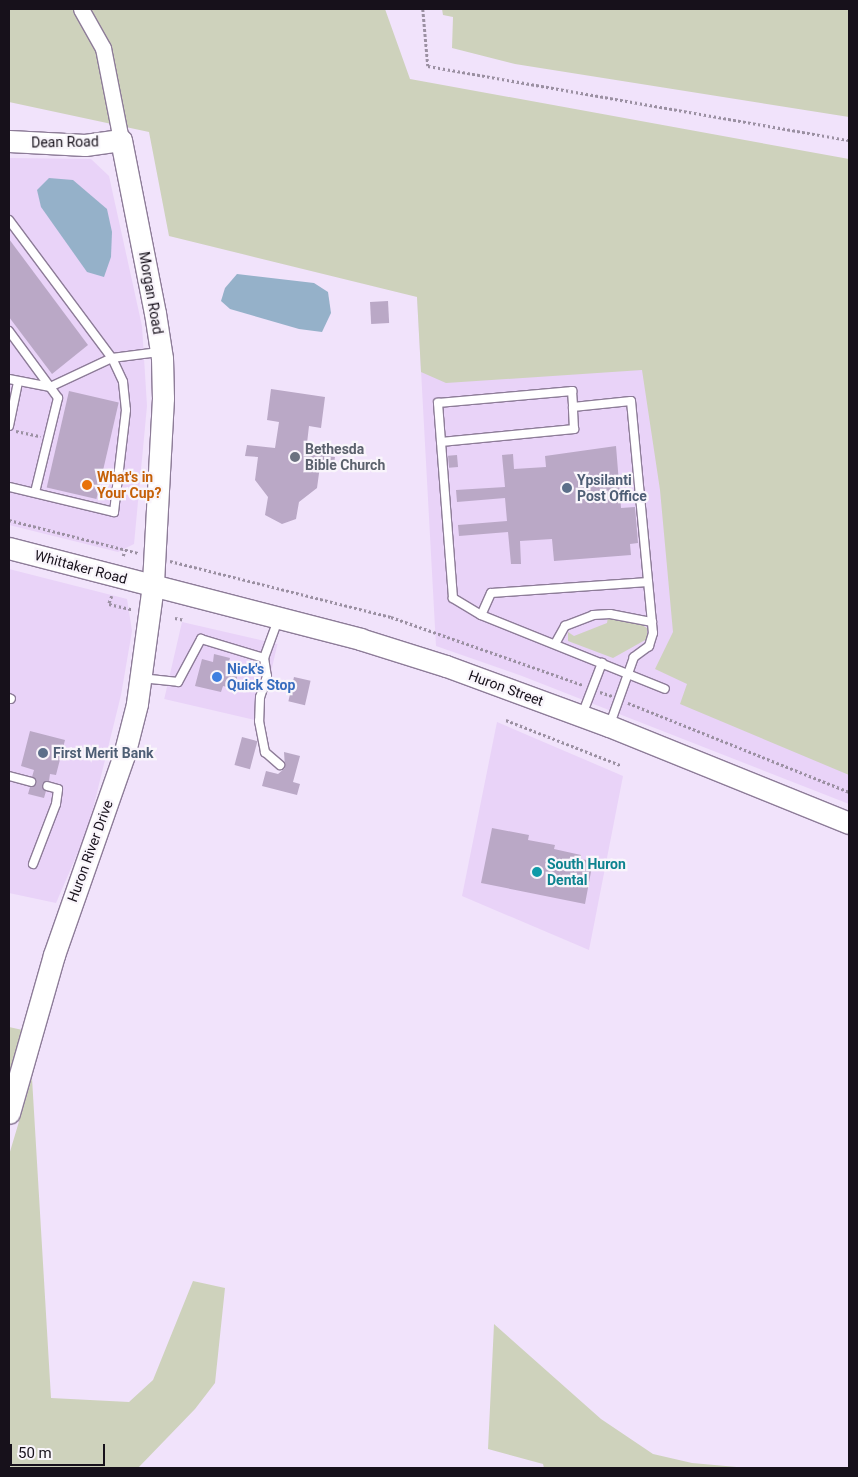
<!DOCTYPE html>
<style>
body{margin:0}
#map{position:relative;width:858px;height:1477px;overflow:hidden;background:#f1e3fb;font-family:Roboto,sans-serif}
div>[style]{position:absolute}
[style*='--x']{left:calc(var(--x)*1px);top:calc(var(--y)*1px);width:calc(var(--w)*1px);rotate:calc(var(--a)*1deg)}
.built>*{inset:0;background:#e9d3f8;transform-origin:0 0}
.green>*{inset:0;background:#ced2bc}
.water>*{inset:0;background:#95b1c9}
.building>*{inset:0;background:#baa8c6;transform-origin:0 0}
.path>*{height:2.5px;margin-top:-1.25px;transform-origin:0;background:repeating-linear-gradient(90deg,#9b90a2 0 2.5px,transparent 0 5px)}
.roads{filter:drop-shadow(1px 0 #8d7c98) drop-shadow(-1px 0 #8d7c98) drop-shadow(0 1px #8d7c98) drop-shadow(0 -1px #8d7c98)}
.lane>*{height:8px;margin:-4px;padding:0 4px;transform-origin:4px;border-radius:4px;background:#fff}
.street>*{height:15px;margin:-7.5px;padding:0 7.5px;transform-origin:7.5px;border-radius:7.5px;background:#fff}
.secondary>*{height:21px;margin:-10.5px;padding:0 10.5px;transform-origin:10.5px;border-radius:10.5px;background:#fff}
.dots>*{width:14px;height:14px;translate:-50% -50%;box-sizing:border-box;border:2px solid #f9f5fb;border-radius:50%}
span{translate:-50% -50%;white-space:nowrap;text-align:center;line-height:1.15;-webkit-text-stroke:4.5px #f9f5fb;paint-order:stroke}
.street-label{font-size:14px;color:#17111b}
.worship-label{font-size:14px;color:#5b616d;font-weight:700}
.left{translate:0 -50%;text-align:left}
.food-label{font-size:14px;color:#c56008;font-weight:700}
.service-label{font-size:14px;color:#4e5e75;font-weight:700}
.shop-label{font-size:14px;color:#366cbe;font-weight:700}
.culture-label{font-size:14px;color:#0d838f;font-weight:700}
.frame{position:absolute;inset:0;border:10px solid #17111b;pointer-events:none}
.scale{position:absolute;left:10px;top:1444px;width:95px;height:22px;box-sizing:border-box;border:2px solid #17111b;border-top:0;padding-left:6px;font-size:15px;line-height:18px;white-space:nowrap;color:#17111b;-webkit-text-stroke:4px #f9f5fb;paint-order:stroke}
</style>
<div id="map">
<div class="built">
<i style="clip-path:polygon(9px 158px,91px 159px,109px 176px,142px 326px,147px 406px,134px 544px,118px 552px,9px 525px)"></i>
<i style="clip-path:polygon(849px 159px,849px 804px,522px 676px,436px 646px,417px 297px)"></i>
<i style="clip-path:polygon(9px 569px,127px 599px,132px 631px,121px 695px,88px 829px,56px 903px,9px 893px)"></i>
<i style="left:182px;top:622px;width:98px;height:79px;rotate:13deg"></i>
<i style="clip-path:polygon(497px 722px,623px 776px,589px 950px,462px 896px)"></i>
</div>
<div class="green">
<i style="clip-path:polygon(9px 9px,385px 9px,410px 79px,849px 159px,849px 775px,680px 704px,687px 684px,655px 669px,673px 632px,660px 490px,642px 370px,446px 383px,421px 372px,417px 297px,169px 236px,149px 132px,9px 102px)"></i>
<i style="clip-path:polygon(442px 9px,849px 9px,849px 117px,515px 64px,452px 48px,453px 17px,443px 15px)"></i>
<i style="clip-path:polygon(608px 617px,637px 622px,647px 628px,647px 639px,613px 658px,568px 641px,568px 632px,574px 636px,607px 623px)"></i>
<i style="clip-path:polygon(9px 1027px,27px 1031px,9px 1091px)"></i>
<i style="clip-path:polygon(32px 1078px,51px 1398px,129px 1402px,153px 1380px,193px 1281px,225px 1288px,215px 1383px,195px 1409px,138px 1468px,9px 1468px,9px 1155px)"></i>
<i style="clip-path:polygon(494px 1324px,601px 1419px,653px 1454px,692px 1463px,748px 1468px,544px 1468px,543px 1464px,488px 1449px)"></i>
</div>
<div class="water">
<i style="clip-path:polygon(49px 178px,73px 180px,107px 209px,112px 232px,111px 257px,104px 277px,87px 272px,41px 207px,37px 190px)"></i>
<i style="clip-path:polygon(237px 274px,314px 283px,328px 292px,331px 313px,322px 332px,299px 329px,230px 309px,221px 301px,225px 288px)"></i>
</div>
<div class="building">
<i style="clip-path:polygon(9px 239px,88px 345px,52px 374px,9px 317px)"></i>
<i style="left:388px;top:301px;width:22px;height:18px;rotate:87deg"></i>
<i style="clip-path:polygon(271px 389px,325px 397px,321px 428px,309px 426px,306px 452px,335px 457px,333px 468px,320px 466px,317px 488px,299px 502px,296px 519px,282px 524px,265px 515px,268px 497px,255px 480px,258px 457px,245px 456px,247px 445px,275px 448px,279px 422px,267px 420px)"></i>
<i style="left:69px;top:391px;width:51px;height:99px;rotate:13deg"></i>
<i style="clip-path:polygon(616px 446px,621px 508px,635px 507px,638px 543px,630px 544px,631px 555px,554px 561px,552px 539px,520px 541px,521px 564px,511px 564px,508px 532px,459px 536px,458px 525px,507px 521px,505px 498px,457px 502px,456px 490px,505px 487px,502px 455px,513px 454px,514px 469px,546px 467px,545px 456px)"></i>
<i style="left:457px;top:455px;width:12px;height:9px;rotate:85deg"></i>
<i style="clip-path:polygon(214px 654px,230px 658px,228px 665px,239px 668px,236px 682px,232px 681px,231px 688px,223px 686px,221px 692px,195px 686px,202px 659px,213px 662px)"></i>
<i style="left:294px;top:677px;width:17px;height:25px;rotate:13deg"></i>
<i style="clip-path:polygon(30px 731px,65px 740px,56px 775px,50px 774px,49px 781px,42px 784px,46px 791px,44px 798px,28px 794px,30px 787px,36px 783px,32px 777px,34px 770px,21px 766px)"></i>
<i style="left:242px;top:737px;width:16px;height:29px;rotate:15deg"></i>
<i style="clip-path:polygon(284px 752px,300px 756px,293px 782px,300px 784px,297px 795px,262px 786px,266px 771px,278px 774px,285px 768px)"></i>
<i style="clip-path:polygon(492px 828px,529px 835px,528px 840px,555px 845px,554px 849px,581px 855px,580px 859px,593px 861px,585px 904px,481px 883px)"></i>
</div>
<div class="path">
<i style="--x:423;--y:9;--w:57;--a:85"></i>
<i style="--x:428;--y:66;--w:427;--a:10"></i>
<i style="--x:16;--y:431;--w:25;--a:12"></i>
<i style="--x:9;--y:520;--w:133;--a:14.3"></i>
<i style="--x:123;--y:556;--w:6;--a:-72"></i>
<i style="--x:170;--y:561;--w:228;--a:14.2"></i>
<i style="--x:391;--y:617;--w:204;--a:19.5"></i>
<i style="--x:112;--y:596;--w:9;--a:111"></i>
<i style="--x:109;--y:604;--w:23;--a:13"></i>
<i style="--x:175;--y:618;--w:10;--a:11"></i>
<i style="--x:600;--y:692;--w:13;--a:18"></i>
<i style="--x:628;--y:703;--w:238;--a:21.9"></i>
<i style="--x:506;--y:720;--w:123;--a:21.5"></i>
</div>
<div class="roads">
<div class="lane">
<i style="--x:9;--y:220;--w:172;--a:53.3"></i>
<i style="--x:112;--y:358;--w:26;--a:65"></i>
<i style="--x:123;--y:382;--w:28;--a:84"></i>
<i style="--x:126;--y:410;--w:103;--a:96.7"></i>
<i style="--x:114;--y:512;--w:108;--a:-166.6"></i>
<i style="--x:9;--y:331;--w:83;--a:53.8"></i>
<i style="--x:58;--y:398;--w:97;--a:103.7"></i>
<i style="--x:9;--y:379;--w:42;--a:11"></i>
<i style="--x:50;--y:387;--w:68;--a:-25.1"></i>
<i style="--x:112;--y:358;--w:47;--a:-7.3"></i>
<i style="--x:9;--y:426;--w:45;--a:-78.4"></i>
<i style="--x:441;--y:442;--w:134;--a:-5.6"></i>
<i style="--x:574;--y:429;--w:22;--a:-93"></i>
<i style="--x:648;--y:582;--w:157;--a:176"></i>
<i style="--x:491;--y:593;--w:24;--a:114"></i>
<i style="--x:481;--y:615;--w:198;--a:21.9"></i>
<i style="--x:481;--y:615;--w:33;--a:-149"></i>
<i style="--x:453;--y:598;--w:196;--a:-94.4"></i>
<i style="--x:438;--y:403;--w:135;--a:-5.1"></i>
<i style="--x:572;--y:391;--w:16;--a:86"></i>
<i style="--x:573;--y:407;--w:58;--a:-5.9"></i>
<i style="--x:631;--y:401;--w:233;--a:84.6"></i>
<i style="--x:653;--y:633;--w:14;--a:107"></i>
<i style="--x:649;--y:646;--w:19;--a:144"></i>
<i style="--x:634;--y:657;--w:71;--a:109.7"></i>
<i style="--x:555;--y:644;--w:21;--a:-61"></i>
<i style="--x:565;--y:626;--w:30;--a:-21"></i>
<i style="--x:593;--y:615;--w:17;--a:-3"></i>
<i style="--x:610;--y:614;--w:43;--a:10.8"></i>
<i style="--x:264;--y:658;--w:18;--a:81"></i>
<i style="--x:267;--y:676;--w:22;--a:108"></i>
<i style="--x:260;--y:697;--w:24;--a:92"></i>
<i style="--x:259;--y:721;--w:32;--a:79"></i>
<i style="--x:265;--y:752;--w:20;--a:41"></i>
<i style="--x:141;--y:678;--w:37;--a:6"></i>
<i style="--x:178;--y:682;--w:49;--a:-61.9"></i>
<i style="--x:201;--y:639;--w:66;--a:16.8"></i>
<i style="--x:264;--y:658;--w:40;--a:-69.8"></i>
<i style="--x:9;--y:698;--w:2;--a:27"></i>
<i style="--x:582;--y:715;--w:56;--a:-69"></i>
<i style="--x:9;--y:776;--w:23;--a:15"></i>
<i style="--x:33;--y:864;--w:64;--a:-69"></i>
<i style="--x:56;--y:804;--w:15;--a:-82"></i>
<i style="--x:58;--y:789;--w:11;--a:-165"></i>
</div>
<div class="street">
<i style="--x:81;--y:9;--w:45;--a:60.6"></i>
<i style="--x:103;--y:48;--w:94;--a:78.9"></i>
</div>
<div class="secondary">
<i style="--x:9;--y:141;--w:76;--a:3"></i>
<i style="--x:85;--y:145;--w:36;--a:-8"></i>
<i style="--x:121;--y:140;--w:176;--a:78.9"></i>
<i style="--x:155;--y:313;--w:46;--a:81.2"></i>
<i style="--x:162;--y:358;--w:40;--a:88.6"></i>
<i style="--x:163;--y:398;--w:187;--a:93.1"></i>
<i style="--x:153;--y:585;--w:120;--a:97.7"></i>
<i style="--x:137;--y:704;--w:53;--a:104.3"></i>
<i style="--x:124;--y:755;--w:212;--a:109.3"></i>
<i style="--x:54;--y:955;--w:164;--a:105.9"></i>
<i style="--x:9;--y:548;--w:363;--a:14.5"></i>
<i style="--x:360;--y:639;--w:90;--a:17.4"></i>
<i style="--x:446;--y:666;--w:174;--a:20.2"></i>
<i style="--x:609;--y:726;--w:259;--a:22"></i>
</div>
</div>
<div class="dots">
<i style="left:295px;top:457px;background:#6b7280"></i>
<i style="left:87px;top:485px;background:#e8710a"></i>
<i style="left:567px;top:488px;background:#5c6f8a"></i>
<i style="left:217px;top:677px;background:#3f7fe0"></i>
<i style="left:43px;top:753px;background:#5c6f8a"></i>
<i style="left:537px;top:872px;background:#0f9aa8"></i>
</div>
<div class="street-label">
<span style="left:65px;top:142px;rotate:-1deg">Dean Road</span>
<span style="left:151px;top:293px;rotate:80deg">Morgan Road</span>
<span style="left:81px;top:567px;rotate:15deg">Whittaker Road</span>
<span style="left:506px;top:688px;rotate:20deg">Huron Street</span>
<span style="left:90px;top:851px;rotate:-70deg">Huron River Drive</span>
</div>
<div class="worship-label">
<span class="left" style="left:305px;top:457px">Bethesda<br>Bible Church</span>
</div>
<div class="food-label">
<span class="left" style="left:97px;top:485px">What's in<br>Your Cup?</span>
</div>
<div class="service-label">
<span class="left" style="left:577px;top:488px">Ypsilanti<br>Post Office</span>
<span class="left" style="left:53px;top:753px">First Merit Bank</span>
</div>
<div class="shop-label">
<span class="left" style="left:227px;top:677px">Nick's<br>Quick Stop</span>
</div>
<div class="culture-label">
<span class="left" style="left:547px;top:872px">South Huron<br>Dental</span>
</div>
<div class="frame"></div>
<div class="scale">50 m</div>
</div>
